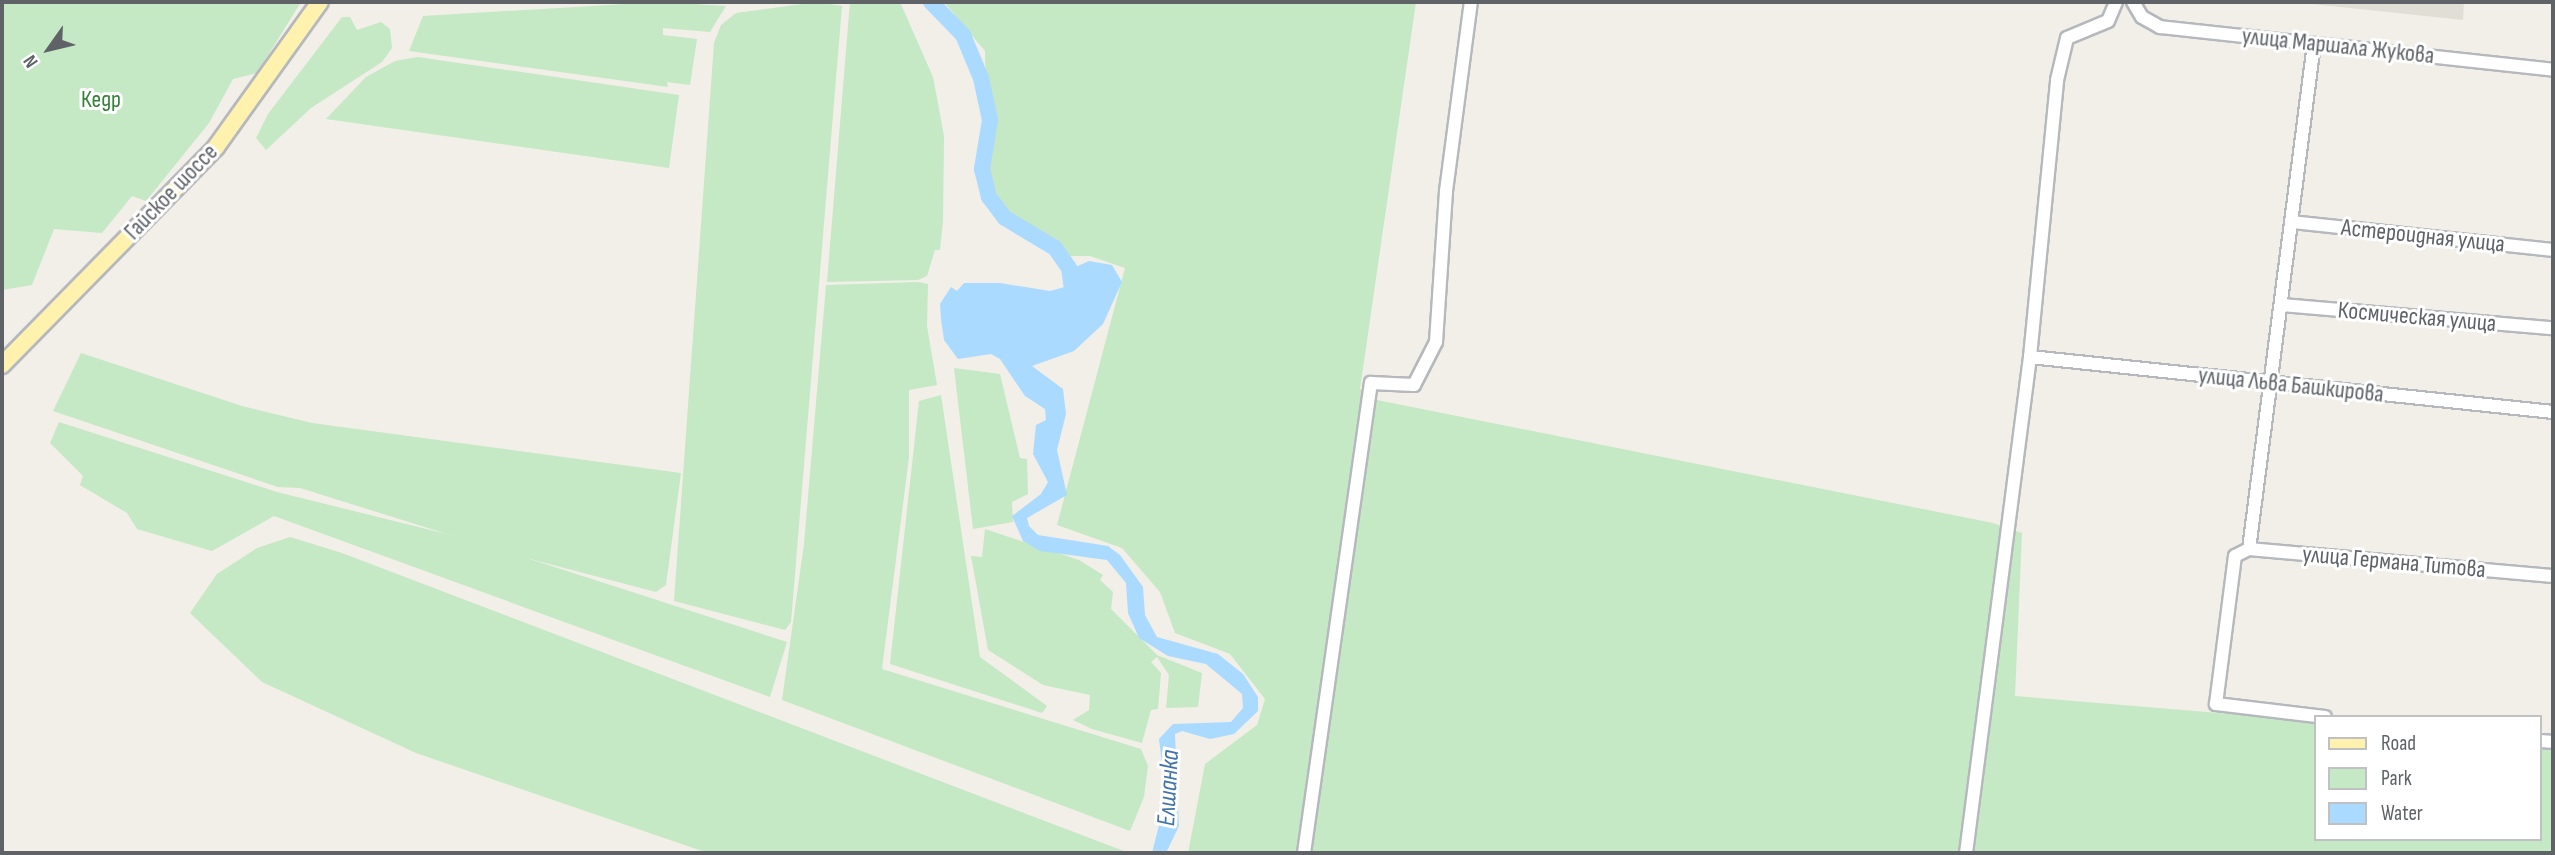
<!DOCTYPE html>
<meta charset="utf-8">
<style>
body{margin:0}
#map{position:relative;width:2555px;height:855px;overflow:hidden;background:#f1efe8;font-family:"Sofia Sans Condensed",sans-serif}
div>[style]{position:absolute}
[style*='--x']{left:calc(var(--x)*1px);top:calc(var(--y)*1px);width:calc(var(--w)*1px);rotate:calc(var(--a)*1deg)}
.education>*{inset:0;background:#e1ded6}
.green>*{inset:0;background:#c5e8c5}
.water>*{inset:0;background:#aadaff}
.river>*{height:16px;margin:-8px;padding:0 8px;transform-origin:8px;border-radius:8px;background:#aadaff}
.roads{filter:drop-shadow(2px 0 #b5b8bc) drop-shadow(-2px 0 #b5b8bc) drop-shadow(0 2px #b5b8bc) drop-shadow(0 -2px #b5b8bc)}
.minor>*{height:12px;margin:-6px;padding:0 6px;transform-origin:6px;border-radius:6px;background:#fff}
.major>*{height:16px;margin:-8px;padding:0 8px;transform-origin:8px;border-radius:8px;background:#fff2af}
span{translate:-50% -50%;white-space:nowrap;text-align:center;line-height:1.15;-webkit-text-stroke:6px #fff;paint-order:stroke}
.street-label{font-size:24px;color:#5f6368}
.park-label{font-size:24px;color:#348238}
.water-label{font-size:26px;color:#4174aa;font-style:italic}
.frame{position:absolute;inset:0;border:4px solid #5f6368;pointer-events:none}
.legend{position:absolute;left:2314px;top:715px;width:228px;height:126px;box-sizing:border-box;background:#fff;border:2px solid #bfc1c3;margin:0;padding:9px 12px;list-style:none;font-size:21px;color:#5f6368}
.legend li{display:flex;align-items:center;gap:14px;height:35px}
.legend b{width:35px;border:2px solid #bfc1c3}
.north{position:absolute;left:14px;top:14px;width:70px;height:70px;-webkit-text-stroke:5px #fff;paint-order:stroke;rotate:236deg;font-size:19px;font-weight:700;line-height:28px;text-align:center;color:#5f6368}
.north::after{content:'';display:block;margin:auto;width:24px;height:32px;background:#5f6368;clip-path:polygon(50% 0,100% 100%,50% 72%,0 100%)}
</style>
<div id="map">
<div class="education">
<i style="clip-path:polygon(2293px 2px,2464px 2px,2463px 20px)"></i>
</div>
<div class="green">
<i style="clip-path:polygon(2px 2px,301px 2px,257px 73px,233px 79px,209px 123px,146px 201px,132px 196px,102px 233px,54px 229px,32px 285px,2px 290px)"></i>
<i style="clip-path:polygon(660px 2px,726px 6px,710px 32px,663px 28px,663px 35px,697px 39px,690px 85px,667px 82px,668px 87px,409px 51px,423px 16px)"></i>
<i style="clip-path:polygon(817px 2px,842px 6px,791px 622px,785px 630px,674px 601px,714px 43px,721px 25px,736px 13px)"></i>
<i style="clip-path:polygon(850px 2px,900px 2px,933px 77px,944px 136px,943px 221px,940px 250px,935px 250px,927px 276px,918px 280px,827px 282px)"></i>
<i style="clip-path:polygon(944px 2px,1416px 2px,1360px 389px,1377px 400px,1993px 523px,2022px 533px,2015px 696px,2315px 721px,2315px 839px,2539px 839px,2539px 744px,2553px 745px,2553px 853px,1188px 853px,1205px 764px,1257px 725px,1265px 699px,1230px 654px,1175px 633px,1160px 592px,1122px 548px,1057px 525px,1125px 268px,1090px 256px,1069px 256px,1000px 205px,988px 182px,985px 51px)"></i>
<i style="clip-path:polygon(342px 17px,350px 17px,357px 30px,381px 22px,390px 29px,392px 48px,382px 62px,311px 108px,266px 150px,256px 138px,268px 114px)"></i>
<i style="clip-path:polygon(418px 57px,679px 95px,669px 168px,326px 119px,366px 77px,395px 61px)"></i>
<i style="clip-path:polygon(918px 282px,928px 284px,927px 326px,937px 385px,909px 390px,909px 457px,882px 669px,1141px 749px,1148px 766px,1144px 797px,1130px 831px,782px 700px,804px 544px,826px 285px)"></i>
<i style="clip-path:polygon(81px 353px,242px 406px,312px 423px,681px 473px,666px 585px,656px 592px,511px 554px,300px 488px,278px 487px,53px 411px)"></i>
<i style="clip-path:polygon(954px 368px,1000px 374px,1020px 458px,1027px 459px,1028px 494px,1012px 502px,1013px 522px,973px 529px)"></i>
<i style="clip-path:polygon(941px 395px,980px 657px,1047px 706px,1042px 713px,890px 664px,919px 401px)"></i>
<i style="clip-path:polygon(59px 422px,277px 492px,471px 540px,787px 642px,770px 697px,274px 516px,212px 551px,137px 529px,127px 513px,80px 485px,83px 476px,50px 443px)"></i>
<i style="clip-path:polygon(985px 529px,1079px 560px,1103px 575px,1100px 580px,1113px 592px,1111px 609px,1157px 655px,1202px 673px,1198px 707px,1166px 708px,1169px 675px,1157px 657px,1151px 662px,1161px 673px,1158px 709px,1151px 710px,1142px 743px,1092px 729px,1073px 720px,1089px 710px,1090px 695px,1043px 685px,988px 650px,971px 556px,982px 557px)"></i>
<i style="clip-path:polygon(290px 537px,342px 553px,1129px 853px,708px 853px,416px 753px,262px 682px,190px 613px,217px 574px,257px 548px)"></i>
</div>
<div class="water">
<i style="clip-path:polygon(1089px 261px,1112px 265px,1122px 282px,1103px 324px,1074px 351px,1032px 366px,1063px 389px,1066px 414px,1057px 450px,1067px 495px,1027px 518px,1029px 526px,1038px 535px,1108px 546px,1120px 555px,1143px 587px,1145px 615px,1157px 637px,1218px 654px,1243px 674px,1258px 697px,1258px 711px,1234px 734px,1210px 739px,1182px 731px,1175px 734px,1179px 826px,1166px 853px,1152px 853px,1166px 797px,1159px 739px,1173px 724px,1231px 722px,1243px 708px,1242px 694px,1206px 664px,1168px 656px,1139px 638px,1128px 613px,1126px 583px,1107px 560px,1040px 551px,1023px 541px,1012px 516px,1041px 494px,1048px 482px,1033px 454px,1036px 425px,1046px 420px,1045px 409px,1025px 396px,1000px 359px,991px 354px,958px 359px,944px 340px,941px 319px,940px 304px,951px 287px,957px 291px,964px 283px,1000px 283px,1050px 291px,1072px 285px,1071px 269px)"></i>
</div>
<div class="river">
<i style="--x:931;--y:2;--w:46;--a:45.9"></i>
<i style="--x:963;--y:35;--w:47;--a:67.3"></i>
<i style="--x:981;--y:78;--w:43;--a:77.9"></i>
<i style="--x:990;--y:120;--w:50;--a:99.3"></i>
<i style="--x:982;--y:169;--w:29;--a:76"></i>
<i style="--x:989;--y:197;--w:26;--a:53"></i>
<i style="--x:1005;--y:218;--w:58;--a:31"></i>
<i style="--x:1055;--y:248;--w:24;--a:55"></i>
<i style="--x:1069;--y:268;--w:37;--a:82"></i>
</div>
<div class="roads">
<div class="minor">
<i style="--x:2133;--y:2;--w:17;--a:59"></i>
<i style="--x:2142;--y:17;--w:21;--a:29"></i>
<i style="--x:2160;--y:27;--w:395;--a:6.2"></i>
<i style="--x:2292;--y:222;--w:262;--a:6.1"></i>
<i style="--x:2282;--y:305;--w:272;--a:4.9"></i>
<i style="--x:2030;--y:357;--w:526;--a:6"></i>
<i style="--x:2249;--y:549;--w:509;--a:-82.67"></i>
<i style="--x:2325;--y:717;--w:110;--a:-173.2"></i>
<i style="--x:2216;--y:704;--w:149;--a:-82.7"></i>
<i style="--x:2235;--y:556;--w:16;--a:-27"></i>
<i style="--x:2249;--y:549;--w:305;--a:5.1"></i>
<i style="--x:2539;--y:741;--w:14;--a:4"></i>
<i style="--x:1304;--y:853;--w:475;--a:-81.9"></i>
<i style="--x:1371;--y:383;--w:43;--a:2.7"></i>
<i style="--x:1414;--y:385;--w:48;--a:-62.9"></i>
<i style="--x:1436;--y:342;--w:151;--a:-86.2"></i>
<i style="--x:1446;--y:191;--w:191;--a:-82.5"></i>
<i style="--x:1966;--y:853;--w:500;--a:-82.65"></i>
<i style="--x:2030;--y:357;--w:278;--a:-84.4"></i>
<i style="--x:2057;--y:80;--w:43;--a:-76.6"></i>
<i style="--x:2067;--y:38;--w:44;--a:-22.5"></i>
<i style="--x:2108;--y:21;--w:21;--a:-67"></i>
</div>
<div class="major">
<i style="--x:2;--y:365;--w:305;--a:-45.5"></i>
<i style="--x:216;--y:147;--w:178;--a:-54.4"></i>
</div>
</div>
<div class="street-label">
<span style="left:2338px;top:46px;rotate:6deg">улица Маршала Жукова</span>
<span style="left:171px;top:192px;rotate:-46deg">Гайское шоссе</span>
<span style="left:2423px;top:236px;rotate:6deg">Астероидная улица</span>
<span style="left:2417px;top:317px;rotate:5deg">Космическая улица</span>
<span style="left:2291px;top:385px;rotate:6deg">улица Льва Башкирова</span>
<span style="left:2394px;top:562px;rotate:5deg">улица Германа Титова</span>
</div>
<div class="park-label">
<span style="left:101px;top:100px">Кедр</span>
</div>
<div class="water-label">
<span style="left:1169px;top:788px;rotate:-87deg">Елшанка</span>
</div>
<div class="frame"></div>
<ul class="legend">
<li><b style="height:9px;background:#fff2af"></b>Road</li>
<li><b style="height:19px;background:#c5e8c5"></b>Park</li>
<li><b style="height:19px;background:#aadaff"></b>Water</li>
</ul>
<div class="north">N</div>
</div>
